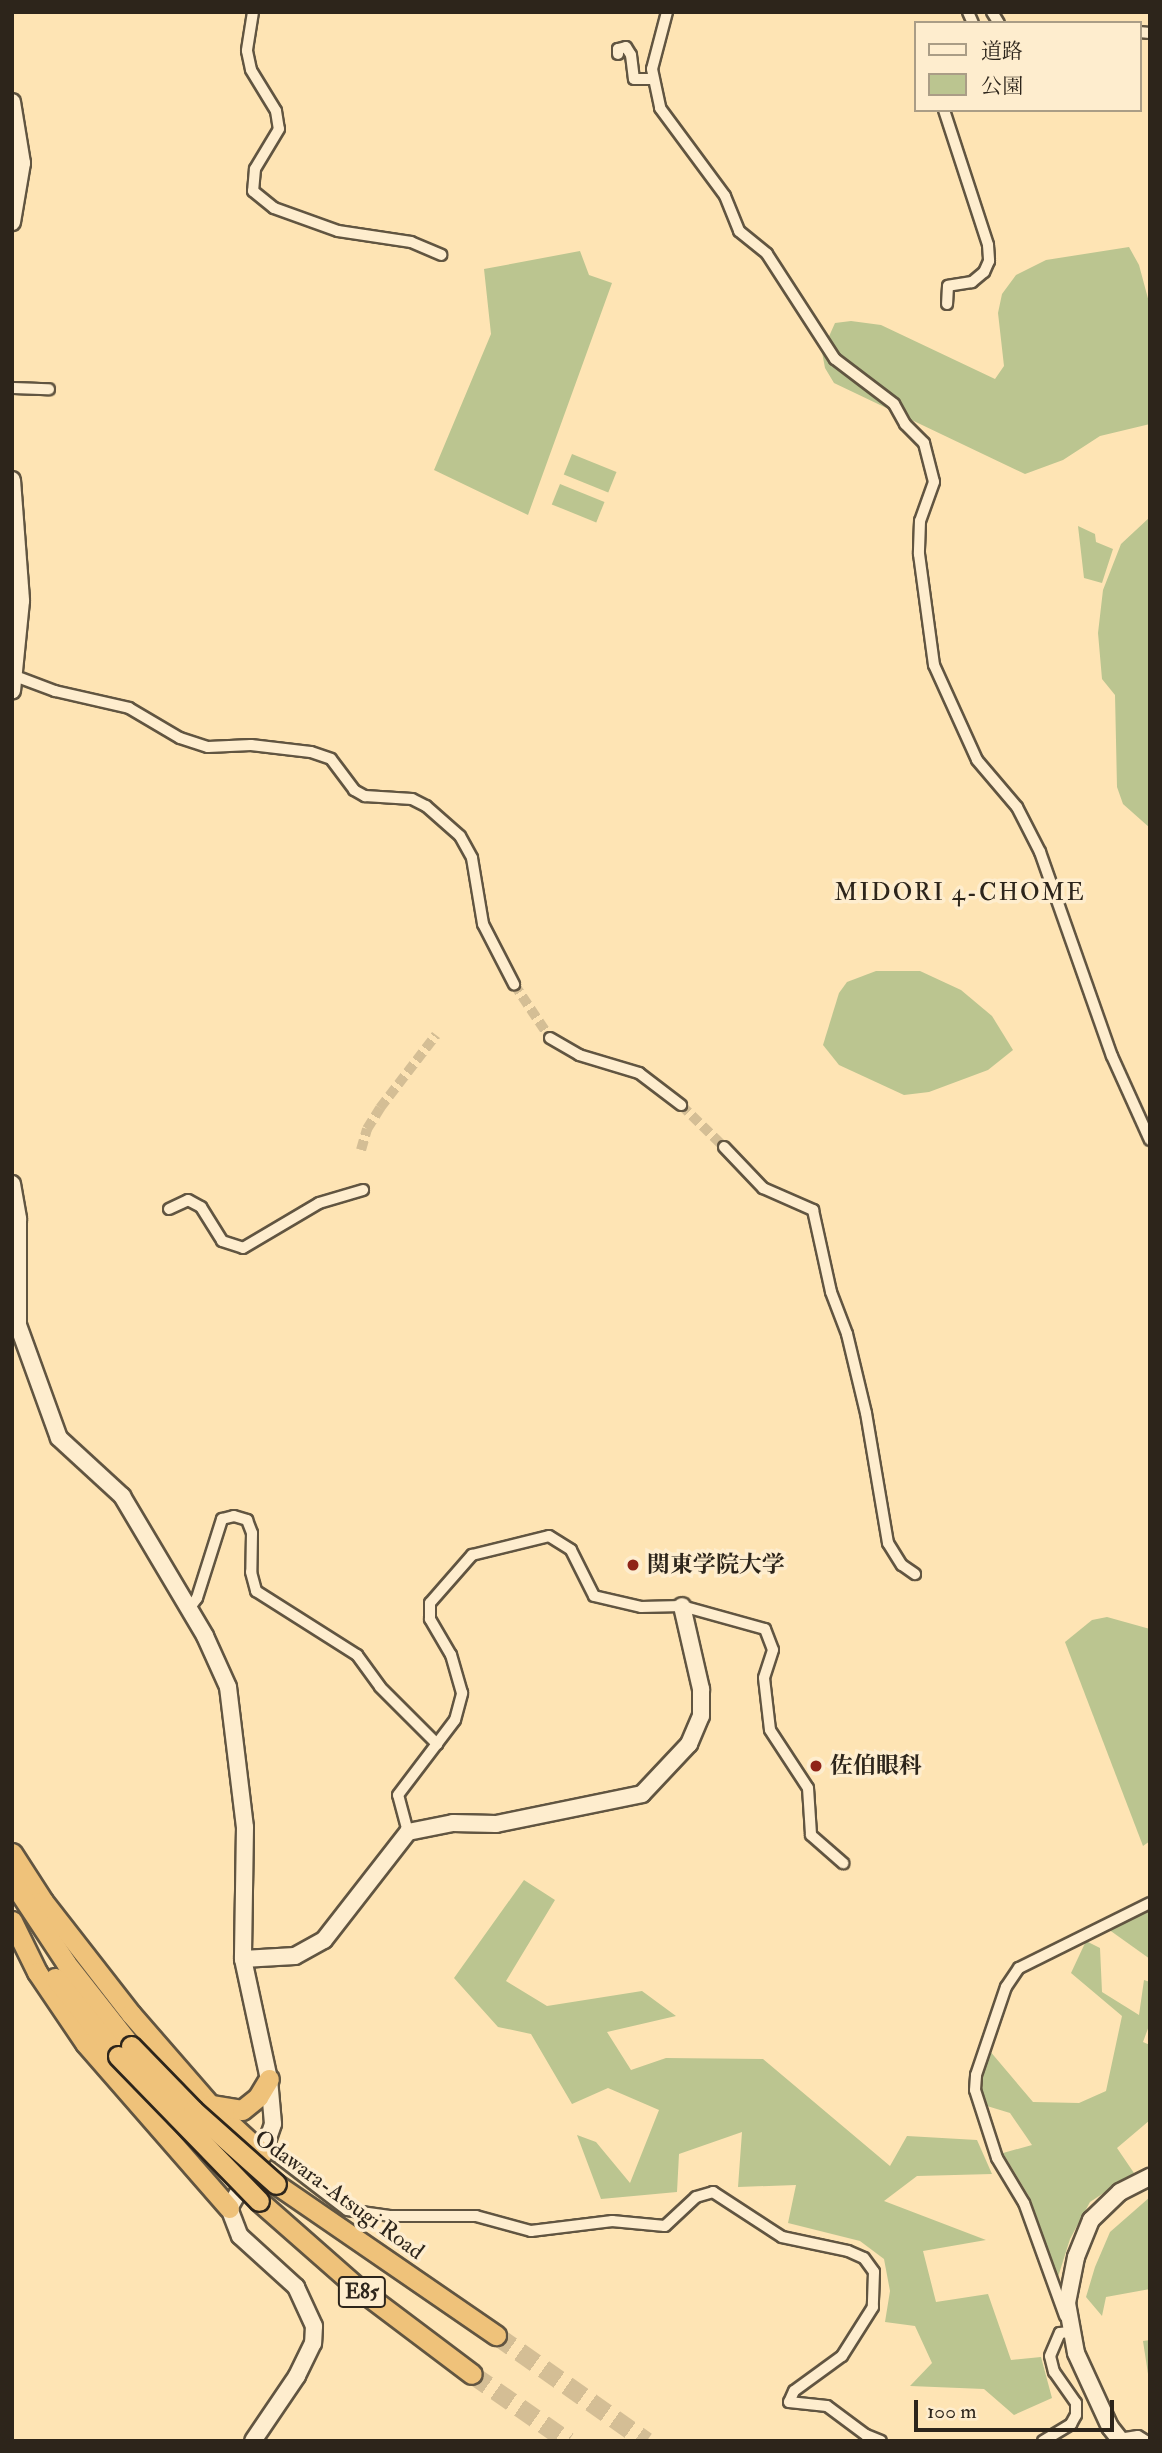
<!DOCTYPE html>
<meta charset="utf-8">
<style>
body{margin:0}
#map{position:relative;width:1162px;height:2453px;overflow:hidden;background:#fee4b4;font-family:"IM FELL Double Pica","Noto Serif JP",serif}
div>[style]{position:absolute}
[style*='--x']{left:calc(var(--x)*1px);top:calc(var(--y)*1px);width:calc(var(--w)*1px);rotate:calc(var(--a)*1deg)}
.green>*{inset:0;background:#bbc590;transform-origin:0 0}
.street-tunnel>*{height:10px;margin-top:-5px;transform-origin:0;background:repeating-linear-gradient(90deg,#d4be95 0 10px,transparent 0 15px)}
.highway-tunnel>*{height:19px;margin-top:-9.5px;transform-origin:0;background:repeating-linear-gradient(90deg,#d4be95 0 19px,transparent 0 29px)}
.roads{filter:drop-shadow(2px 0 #615541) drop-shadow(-2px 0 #615541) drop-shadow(0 2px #615541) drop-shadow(0 -2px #615541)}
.street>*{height:10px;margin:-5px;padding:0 5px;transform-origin:5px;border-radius:5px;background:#feedce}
.secondary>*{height:16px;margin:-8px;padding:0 8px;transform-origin:8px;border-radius:8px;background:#feedce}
.highway>*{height:19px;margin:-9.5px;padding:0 9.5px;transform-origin:9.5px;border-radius:9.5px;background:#efc27a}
.bridges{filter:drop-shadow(2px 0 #2d251b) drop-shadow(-2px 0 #2d251b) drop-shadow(0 2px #2d251b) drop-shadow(0 -2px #2d251b)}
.highway-bridge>*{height:19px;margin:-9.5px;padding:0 9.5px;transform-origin:9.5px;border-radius:9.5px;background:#efc27a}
.dots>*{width:19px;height:19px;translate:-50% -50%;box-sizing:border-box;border:4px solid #feedce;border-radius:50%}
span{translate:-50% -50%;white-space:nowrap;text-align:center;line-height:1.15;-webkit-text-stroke:7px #feedce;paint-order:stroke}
.shield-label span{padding:2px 5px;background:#feedce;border:2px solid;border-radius:5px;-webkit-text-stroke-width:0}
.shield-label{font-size:21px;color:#2d251b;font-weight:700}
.poi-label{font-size:23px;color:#2d251b;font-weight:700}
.left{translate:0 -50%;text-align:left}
.street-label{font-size:23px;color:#2d251b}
.neighbourhood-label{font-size:24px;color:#2d251b;letter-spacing:2px}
.frame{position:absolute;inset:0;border:14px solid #2d251b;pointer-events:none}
.legend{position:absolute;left:914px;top:21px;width:228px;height:91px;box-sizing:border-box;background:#feedce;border:2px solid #aa9d86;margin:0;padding:9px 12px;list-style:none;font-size:21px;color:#2d251b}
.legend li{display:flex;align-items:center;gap:14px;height:35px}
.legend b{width:35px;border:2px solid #aa9d86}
.scale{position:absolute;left:914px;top:2400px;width:200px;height:32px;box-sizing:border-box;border:4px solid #2d251b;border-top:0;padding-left:9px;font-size:21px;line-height:24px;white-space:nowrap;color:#2d251b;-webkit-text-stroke:5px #feedce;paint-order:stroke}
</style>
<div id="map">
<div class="green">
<i style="clip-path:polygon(1129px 247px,1139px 265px,1150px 306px,1150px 424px,1100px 436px,1063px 460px,1025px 474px,834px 383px,825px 368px,822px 352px,835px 323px,851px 321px,881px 325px,995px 379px,1004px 366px,998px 313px,1002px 294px,1016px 275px,1046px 260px)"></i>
<i style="clip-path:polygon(580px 251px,589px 275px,612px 283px,528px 515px,434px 470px,491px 334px,484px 269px)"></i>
<i style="left:572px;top:454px;width:48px;height:22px;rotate:22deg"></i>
<i style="left:560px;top:484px;width:48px;height:22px;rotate:22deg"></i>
<i style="clip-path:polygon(1150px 517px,1150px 828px,1123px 804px,1117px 787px,1115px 695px,1102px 679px,1098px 633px,1103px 590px,1121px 544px)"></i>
<i style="clip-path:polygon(1078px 526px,1095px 534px,1096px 542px,1113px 549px,1102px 583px,1084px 578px)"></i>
<i style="clip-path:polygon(876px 971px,920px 971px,961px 990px,992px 1016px,1013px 1050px,988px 1070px,929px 1092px,904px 1095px,839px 1065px,823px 1045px,839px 993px,847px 982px)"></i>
<i style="clip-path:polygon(1107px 1617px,1150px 1629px,1150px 1841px,1143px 1846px,1065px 1642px,1092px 1620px)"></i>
<i style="clip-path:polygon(524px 1880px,555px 1900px,506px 1981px,547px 2006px,642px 1991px,676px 2016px,607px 2032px,631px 2070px,666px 2058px,763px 2059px,890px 2166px,907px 2136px,977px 2140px,992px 2174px,917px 2176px,884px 2201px,986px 2240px,923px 2251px,936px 2302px,988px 2294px,1011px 2360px,1041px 2357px,1052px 2398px,1014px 2415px,984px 2389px,910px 2386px,932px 2363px,915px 2326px,885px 2322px,890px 2291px,884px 2259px,860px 2241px,788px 2223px,796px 2185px,738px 2187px,742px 2132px,679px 2154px,677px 2192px,601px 2199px,577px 2135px,596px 2142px,630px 2183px,659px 2110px,608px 2088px,572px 2104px,531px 2034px,498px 2027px,454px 1978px)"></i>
<i style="clip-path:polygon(1150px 1911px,1150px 1959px,1108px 1929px)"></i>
<i style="clip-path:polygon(1086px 1941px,1100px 1948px,1102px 1992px,1139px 2015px,1144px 1980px,1150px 1982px,1150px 2023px,1143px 2042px,1150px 2045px,1150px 2120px,1117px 2148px,1134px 2173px,1090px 2202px,1070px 2239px,1058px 2277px,1030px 2198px,1003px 2153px,1032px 2145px,1010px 2113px,987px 2106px,981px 2086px,989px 2050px,1033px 2102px,1079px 2103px,1106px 2091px,1122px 2016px,1071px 1973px)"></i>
<i style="clip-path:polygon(1150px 2197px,1150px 2289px,1106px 2297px,1102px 2316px,1086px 2297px,1095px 2267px,1110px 2232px)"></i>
<i style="clip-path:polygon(1150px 2340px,1150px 2387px,1143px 2341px)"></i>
</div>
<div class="street-tunnel">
<i style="--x:514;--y:984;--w:65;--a:56.3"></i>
<i style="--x:681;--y:1105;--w:60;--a:44.3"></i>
<i style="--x:361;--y:1150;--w:22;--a:-74"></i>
<i style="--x:367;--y:1129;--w:25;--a:-58"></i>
<i style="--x:380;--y:1108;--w:92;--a:-52.5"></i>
</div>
<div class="highway-tunnel">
<i style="--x:496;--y:2335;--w:184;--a:35.2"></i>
<i style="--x:472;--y:2374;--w:117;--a:34.9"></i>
</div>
<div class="roads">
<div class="street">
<i style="--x:253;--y:12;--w:39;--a:99"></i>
<i style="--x:247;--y:51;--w:19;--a:78"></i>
<i style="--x:251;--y:70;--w:48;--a:58.6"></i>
<i style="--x:276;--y:111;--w:18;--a:81"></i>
<i style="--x:279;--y:129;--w:47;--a:121"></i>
<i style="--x:255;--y:169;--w:22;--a:95"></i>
<i style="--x:253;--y:191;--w:27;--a:39"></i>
<i style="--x:274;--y:208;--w:68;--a:19.8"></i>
<i style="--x:338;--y:231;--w:74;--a:8.6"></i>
<i style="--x:411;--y:242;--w:33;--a:23"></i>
<i style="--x:667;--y:12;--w:59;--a:104.7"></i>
<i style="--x:652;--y:69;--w:40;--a:78"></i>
<i style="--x:660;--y:108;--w:109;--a:53.5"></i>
<i style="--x:725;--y:196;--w:38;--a:68"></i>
<i style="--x:739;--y:231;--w:36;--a:39"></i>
<i style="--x:767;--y:254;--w:125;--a:57.1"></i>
<i style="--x:835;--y:359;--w:74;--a:37.3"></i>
<i style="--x:894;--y:404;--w:23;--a:61"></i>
<i style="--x:905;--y:424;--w:27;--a:45"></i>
<i style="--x:924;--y:443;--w:40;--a:75.6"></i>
<i style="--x:934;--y:482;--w:41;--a:109.7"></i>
<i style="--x:920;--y:521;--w:33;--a:92"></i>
<i style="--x:919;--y:554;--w:112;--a:82.3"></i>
<i style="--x:934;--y:665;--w:104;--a:65.6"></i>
<i style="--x:977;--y:760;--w:62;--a:49.6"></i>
<i style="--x:1017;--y:807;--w:51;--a:62.9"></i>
<i style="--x:1040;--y:852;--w:216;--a:70.6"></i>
<i style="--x:1112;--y:1056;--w:92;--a:65.7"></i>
<i style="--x:968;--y:12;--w:12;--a:66"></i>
<i style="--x:992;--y:12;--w:13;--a:58"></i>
<i style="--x:1139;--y:32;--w:11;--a:5"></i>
<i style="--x:618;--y:54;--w:5;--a:-90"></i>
<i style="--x:618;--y:49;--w:8;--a:-14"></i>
<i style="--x:626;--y:47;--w:9;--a:58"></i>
<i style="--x:631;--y:55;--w:24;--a:83"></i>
<i style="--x:634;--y:79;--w:19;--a:0"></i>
<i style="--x:944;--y:110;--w:142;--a:71.9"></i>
<i style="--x:988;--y:245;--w:16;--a:86"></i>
<i style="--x:989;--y:261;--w:12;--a:114"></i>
<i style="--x:984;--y:272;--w:16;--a:140"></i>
<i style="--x:972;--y:282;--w:24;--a:171"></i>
<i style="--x:948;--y:286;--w:18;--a:93"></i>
<i style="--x:12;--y:388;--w:37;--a:2"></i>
<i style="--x:15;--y:676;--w:43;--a:20.6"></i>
<i style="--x:55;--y:691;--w:76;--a:12.9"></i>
<i style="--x:129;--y:708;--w:59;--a:30.5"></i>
<i style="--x:180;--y:738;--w:29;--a:18"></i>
<i style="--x:208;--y:747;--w:43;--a:-2.7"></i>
<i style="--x:251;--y:745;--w:60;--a:6.7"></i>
<i style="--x:311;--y:752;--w:21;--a:19"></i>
<i style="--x:331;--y:759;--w:39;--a:53"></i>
<i style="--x:354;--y:790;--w:13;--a:29"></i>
<i style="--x:365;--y:796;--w:47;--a:3.7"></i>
<i style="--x:412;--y:799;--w:16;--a:27"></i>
<i style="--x:426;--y:806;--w:45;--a:41.4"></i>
<i style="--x:460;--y:836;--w:25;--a:61"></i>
<i style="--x:472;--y:858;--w:67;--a:80.5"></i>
<i style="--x:483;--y:924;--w:68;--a:62.7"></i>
<i style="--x:550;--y:1038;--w:34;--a:30"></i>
<i style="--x:579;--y:1055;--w:63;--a:16.7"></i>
<i style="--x:639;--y:1073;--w:53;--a:37.3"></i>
<i style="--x:724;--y:1147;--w:57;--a:46.4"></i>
<i style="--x:763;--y:1188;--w:55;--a:23.7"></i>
<i style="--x:813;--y:1210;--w:84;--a:77.6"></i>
<i style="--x:831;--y:1292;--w:45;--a:69.1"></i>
<i style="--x:847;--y:1334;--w:81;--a:76.5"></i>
<i style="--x:866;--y:1413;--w:132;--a:80.4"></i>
<i style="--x:888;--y:1543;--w:26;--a:58"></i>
<i style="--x:902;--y:1565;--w:16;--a:35"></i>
<i style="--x:169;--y:1209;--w:21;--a:-25"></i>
<i style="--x:188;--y:1200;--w:15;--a:28"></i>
<i style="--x:201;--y:1207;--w:40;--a:58"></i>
<i style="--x:222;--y:1241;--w:22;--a:18"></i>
<i style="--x:243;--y:1248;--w:88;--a:-30.6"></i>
<i style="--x:319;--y:1203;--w:46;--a:-16.5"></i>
<i style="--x:188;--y:1610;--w:15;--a:-53"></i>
<i style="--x:197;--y:1598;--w:83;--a:-72.4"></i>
<i style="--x:222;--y:1519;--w:12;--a:-14"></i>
<i style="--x:234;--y:1516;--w:14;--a:17"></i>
<i style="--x:247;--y:1520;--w:14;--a:69"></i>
<i style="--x:252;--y:1533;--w:39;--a:91"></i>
<i style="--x:251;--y:1572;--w:20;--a:75"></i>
<i style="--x:256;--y:1591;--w:120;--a:32.4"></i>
<i style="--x:357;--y:1655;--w:39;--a:54"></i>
<i style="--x:380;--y:1687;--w:81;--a:45"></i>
<i style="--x:408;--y:1832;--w:38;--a:-105"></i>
<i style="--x:398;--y:1795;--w:94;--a:-52.8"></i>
<i style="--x:455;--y:1720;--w:28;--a:-75"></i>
<i style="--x:462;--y:1693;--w:40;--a:-106"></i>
<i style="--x:451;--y:1655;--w:42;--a:-120.3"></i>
<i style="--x:430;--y:1619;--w:16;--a:-90"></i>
<i style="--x:430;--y:1603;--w:64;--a:-48.8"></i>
<i style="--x:472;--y:1555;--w:79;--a:-13.9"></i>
<i style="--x:549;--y:1536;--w:26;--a:32"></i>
<i style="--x:571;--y:1550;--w:51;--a:63.4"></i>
<i style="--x:594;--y:1596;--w:48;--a:13.2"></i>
<i style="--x:641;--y:1607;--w:41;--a:-1.4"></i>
<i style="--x:682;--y:1606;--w:86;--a:15.5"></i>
<i style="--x:765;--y:1629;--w:22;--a:69"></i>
<i style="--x:773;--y:1650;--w:29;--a:108"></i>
<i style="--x:764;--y:1678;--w:52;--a:83.4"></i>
<i style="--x:770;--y:1730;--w:69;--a:56.8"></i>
<i style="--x:808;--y:1788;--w:47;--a:86.3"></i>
<i style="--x:811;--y:1835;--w:43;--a:41.2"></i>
<i style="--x:265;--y:2147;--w:103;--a:37.5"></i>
<i style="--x:347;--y:2210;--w:43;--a:7.9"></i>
<i style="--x:390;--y:2216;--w:86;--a:0"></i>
<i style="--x:476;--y:2216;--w:57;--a:15.3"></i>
<i style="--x:531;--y:2231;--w:82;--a:-7"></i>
<i style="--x:612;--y:2221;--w:53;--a:5.4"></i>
<i style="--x:665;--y:2226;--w:42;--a:-43.1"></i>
<i style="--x:696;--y:2197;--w:18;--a:-16"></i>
<i style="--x:713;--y:2192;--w:82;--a:33.1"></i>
<i style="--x:782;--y:2237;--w:67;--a:12"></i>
<i style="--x:848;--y:2251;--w:17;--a:24"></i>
<i style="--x:864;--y:2258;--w:17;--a:54"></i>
<i style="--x:874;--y:2272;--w:35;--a:92"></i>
<i style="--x:873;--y:2307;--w:58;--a:122.3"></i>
<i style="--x:842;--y:2356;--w:59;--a:143.9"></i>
<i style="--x:794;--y:2391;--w:12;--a:114"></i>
<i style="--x:789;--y:2402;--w:38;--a:6"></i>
<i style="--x:827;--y:2406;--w:49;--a:36.6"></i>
<i style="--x:866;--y:2435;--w:16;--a:22"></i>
<i style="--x:1065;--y:2316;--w:120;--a:-109.9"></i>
<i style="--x:1024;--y:2203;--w:52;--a:-121"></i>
<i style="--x:997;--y:2158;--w:71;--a:-107.9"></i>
<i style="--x:975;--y:2090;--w:15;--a:-86"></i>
<i style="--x:976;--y:2075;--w:93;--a:-71.2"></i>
<i style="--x:1006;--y:1987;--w:23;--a:-56"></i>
<i style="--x:1019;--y:1968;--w:146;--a:-26.4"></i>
<i style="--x:1119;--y:2439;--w:19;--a:-9"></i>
<i style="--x:1138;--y:2436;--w:9;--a:32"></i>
<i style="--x:1043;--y:2441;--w:33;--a:-31"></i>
<i style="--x:1071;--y:2424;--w:10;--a:-61"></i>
<i style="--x:1076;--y:2415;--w:12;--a:-90"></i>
<i style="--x:1076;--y:2403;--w:38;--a:-125"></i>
<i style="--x:1054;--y:2372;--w:16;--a:-104"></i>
<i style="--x:1050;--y:2356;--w:25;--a:-67"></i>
<i style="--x:1060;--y:2333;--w:9;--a:-6"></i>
</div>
<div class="secondary">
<i style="--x:12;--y:102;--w:62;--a:80.7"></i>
<i style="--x:22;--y:163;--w:60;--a:99.6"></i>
<i style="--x:12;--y:480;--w:121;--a:85.7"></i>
<i style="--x:21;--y:601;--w:90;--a:95.7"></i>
<i style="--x:12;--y:1184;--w:36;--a:80"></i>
<i style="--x:18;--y:1219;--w:106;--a:90"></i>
<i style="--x:18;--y:1325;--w:120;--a:70.1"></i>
<i style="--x:59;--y:1438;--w:86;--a:42.6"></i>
<i style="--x:122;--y:1496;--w:163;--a:59.3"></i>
<i style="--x:205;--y:1636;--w:56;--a:65.7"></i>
<i style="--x:228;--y:1687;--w:141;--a:83.1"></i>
<i style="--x:245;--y:1827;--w:132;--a:90.9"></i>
<i style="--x:243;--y:1959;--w:123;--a:77.8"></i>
<i style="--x:269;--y:2079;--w:45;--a:84.9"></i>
<i style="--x:273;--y:2124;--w:24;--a:109"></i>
<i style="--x:265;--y:2147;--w:71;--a:120.5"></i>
<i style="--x:229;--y:2208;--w:30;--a:69"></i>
<i style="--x:240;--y:2236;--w:76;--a:42.3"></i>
<i style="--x:296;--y:2287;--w:43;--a:65.2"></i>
<i style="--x:314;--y:2326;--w:17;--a:93"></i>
<i style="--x:313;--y:2343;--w:37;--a:116"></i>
<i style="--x:297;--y:2376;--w:78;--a:124.1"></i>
<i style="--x:243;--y:1959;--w:52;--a:-3.3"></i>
<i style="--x:295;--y:1956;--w:33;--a:-29"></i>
<i style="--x:324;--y:1940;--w:137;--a:-52.1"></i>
<i style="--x:408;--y:1832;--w:46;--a:-11.3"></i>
<i style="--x:453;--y:1823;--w:43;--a:1.3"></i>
<i style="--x:496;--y:1824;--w:149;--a:-11.6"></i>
<i style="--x:642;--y:1794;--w:69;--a:-46.8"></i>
<i style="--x:689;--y:1744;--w:30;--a:-67"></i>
<i style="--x:701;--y:1716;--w:27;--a:-90"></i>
<i style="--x:701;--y:1689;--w:85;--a:-102.9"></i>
<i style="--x:1121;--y:2441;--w:18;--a:-128"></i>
<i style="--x:1110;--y:2427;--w:81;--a:-114.7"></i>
<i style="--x:1076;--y:2353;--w:51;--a:-100.2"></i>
<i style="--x:1067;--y:2303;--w:47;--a:-78.9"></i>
<i style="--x:1076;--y:2257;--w:40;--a:-68"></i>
<i style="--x:1091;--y:2220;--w:40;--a:-44"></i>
<i style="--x:1120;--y:2192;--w:34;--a:-27"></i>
</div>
<div class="highway">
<i style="--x:12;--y:1853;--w:57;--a:57.1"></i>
<i style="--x:43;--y:1901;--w:143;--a:52.1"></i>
<i style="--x:131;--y:2014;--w:121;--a:49"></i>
<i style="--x:210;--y:2105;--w:71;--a:42.7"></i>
<i style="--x:12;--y:1881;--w:98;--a:56.6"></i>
<i style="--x:66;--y:1963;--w:105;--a:51.9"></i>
<i style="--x:12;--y:1921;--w:57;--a:63.9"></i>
<i style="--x:37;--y:1972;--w:86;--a:55.9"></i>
<i style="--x:85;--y:2043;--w:219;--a:48.9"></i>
<i style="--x:55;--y:1978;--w:100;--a:51.1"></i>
<i style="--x:211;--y:2105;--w:31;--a:9"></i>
<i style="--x:242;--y:2110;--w:21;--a:-39"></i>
<i style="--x:258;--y:2097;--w:21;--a:-59"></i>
<i style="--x:276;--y:2184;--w:267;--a:34.5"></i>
<i style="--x:259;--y:2201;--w:133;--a:41.3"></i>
<i style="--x:359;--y:2289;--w:141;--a:37"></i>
</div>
</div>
<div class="bridges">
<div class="highway-bridge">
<i style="--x:131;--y:2046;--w:89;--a:45.9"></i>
<i style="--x:193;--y:2110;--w:111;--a:41.7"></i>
<i style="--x:118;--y:2056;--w:202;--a:45.8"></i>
</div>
</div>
<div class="dots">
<i style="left:633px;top:1565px;background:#8f2418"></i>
<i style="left:816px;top:1766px;background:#8f2418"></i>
</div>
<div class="shield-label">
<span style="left:362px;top:2292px">E85</span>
</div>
<div class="poi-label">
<span class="left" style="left:647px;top:1565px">関東学院大学</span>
<span class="left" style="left:830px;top:1766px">佐伯眼科</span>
</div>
<div class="street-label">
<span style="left:339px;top:2195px;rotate:36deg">Odawara-Atsugi Road</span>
</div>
<div class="neighbourhood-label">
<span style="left:960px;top:893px">MIDORI 4-CHOME</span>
</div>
<div class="frame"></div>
<ul class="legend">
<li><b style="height:9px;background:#feedce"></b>道路</li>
<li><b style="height:19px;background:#bbc590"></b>公園</li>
</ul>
<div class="scale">100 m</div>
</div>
